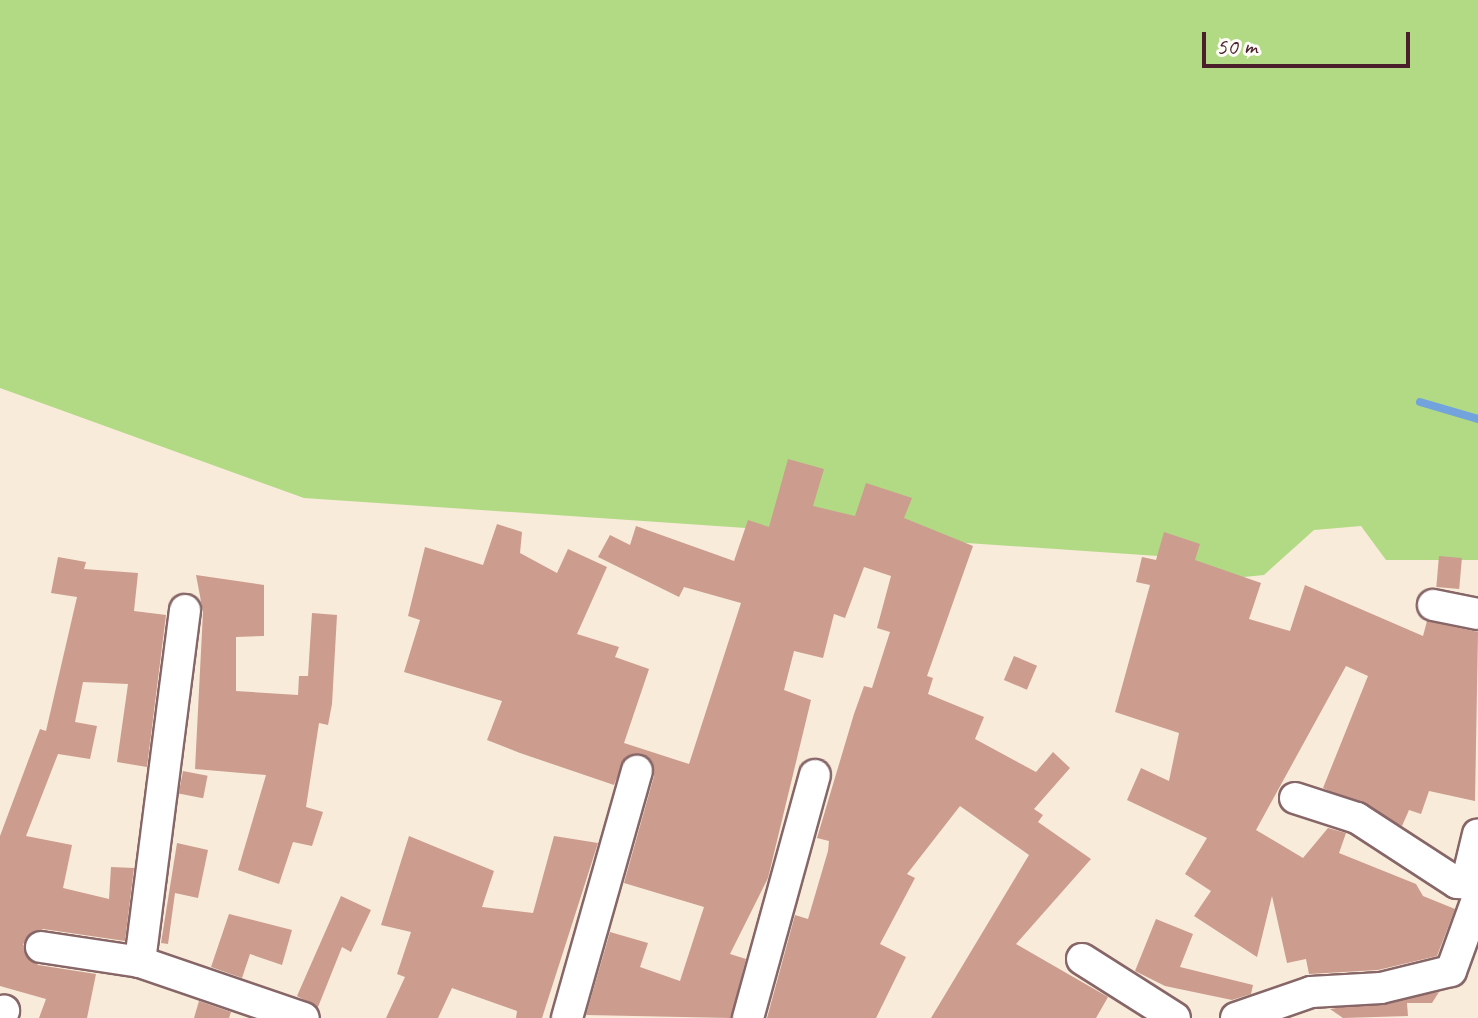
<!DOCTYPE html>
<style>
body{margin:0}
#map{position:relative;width:1478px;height:1018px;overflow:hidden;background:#f8ebd9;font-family:Caveat,sans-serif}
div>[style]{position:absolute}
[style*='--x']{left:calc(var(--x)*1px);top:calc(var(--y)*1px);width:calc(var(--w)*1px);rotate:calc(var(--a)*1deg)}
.green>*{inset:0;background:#b2da84}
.stream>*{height:8px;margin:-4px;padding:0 4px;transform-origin:4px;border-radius:4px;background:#73a3dd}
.building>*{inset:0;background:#cc9c8f;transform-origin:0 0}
.roads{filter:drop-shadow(2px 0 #876668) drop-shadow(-2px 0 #876668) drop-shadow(0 2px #876668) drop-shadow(0 -2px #876668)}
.minor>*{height:30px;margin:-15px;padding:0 15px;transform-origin:15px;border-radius:15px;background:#fff}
span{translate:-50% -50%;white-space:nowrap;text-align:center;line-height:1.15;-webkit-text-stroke:6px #fdfcf7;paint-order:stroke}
.scale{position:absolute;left:1202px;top:32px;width:208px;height:36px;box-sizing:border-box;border:4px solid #4a1f2b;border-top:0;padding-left:10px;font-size:24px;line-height:28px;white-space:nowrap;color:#4a1f2b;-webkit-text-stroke:6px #fdfcf7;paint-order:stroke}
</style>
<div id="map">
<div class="green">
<i style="clip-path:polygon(0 0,1478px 0,1478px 560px,1386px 560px,1361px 526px,1314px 530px,1264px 575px,1224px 579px,1158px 556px,304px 498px,0 388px)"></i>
</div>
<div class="stream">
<i style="--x:1420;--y:402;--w:60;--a:16.3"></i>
</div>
<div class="building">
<i style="clip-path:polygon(788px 459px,824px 469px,813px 506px,855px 516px,866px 483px,912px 498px,904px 518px,973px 546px,927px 676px,933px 678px,928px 694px,984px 717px,975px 739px,1036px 772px,1053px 752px,1070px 768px,1034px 809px,1043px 815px,1038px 822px,1091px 859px,1016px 944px,1108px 997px,1096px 1018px,931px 1018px,1029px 855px,960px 806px,907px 874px,915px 878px,880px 944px,906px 957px,876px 1018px,767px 1018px,795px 915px,808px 919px,828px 851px,829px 841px,817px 838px,854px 714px,864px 686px,872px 688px,890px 632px,877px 628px,891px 576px,864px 567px,845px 618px,834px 614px,823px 658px,794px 651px,784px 690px,811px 700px,768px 878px,730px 954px,746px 959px,731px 1018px,586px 1015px,610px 932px,648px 943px,640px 967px,680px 981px,704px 907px,624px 883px,654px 776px,649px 758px,625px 758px,614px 785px,520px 753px,487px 740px,502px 701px,404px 672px,420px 620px,408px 616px,425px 547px,483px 565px,497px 524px,522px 532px,520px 553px,557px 573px,568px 549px,607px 567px,577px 634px,619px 647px,615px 657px,649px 669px,624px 743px,689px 764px,741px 603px,684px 587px,679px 597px,598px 557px,610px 535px,630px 545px,636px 526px,734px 561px,748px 520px,769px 527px)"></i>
<i style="clip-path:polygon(1164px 532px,1200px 544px,1195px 560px,1261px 583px,1249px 619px,1290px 631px,1305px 585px,1423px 636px,1427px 621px,1478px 632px,1475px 801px,1429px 791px,1421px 814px,1409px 810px,1402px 826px,1323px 788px,1368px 676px,1346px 666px,1256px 830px,1303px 858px,1328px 828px,1346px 833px,1339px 853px,1416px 884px,1423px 896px,1455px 909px,1437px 956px,1378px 970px,1309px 974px,1306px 959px,1287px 963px,1272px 896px,1257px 957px,1194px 916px,1211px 891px,1185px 874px,1207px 838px,1127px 800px,1141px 768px,1169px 781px,1179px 733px,1115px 712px,1150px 585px,1136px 582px,1142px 557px,1156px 560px)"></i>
<i style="left:1439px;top:556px;width:23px;height:31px;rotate:5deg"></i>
<i style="clip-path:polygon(58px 557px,86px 562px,84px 569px,138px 573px,134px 611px,166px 615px,147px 767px,117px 762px,128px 684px,83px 682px,75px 722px,97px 726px,90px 759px,58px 754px,26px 836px,72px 845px,63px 888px,109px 899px,111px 867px,134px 868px,125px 941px,43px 929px,23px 944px,38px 965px,96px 974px,87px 1018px,39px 1018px,46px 999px,0 986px,0 836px,40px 729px,46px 731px,77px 597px,51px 593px)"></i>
<i style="clip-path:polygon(196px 575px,264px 585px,264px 636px,236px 637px,236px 691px,298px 695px,299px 676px,308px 676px,312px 613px,337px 615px,332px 704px,328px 725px,319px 723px,306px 807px,323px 812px,312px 846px,293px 842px,279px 884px,238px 870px,266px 775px,195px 769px,203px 612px)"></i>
<i style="left:1014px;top:656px;width:25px;height:26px;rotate:23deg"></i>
<i style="left:183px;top:771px;width:25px;height:23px;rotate:11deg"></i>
<i style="clip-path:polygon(409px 836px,494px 871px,482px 907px,533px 913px,554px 836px,598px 843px,542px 1018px,516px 1018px,517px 1011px,452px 988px,438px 1018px,386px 1018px,405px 977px,397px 974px,411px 932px,381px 925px)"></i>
<i style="clip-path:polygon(177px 843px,208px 850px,198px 898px,175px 893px,168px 944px,161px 943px)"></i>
<i style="clip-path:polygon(341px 896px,371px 910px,351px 952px,342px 947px,318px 1007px,297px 996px)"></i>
<i style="clip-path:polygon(229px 914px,292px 930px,282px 965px,250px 954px,242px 978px,211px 967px)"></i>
<i style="clip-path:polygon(1156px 919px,1193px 934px,1180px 967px,1253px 985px,1251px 994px,1232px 1000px,1165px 986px,1135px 971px)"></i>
<i style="clip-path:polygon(1439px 992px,1432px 1003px,1407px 1003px,1408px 1016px,1343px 1018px,1330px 1009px)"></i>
<i style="clip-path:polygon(199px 1001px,231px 1012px,229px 1018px,194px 1018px)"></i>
</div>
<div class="roads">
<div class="minor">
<i style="--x:1433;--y:605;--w:46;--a:11.3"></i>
<i style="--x:185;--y:610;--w:355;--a:97.3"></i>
<i style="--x:140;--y:962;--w:173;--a:18.9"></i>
<i style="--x:1295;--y:798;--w:65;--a:17.9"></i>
<i style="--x:1357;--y:818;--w:119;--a:33"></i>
<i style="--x:1457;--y:883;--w:21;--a:3"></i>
<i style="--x:1466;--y:884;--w:51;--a:-76.5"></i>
<i style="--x:41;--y:947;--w:100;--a:8.6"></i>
<i style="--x:1082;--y:959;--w:110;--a:32.4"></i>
<i style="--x:1;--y:1018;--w:8;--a:-67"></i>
<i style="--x:567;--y:1018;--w:257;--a:-74.2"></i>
<i style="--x:748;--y:1018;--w:252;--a:-74.6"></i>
<i style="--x:1236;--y:1018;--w:79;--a:-19.1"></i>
<i style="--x:1311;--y:992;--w:70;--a:-3.3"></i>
<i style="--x:1381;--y:988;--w:72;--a:-13.7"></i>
<i style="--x:1451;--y:971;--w:79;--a:-70"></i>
</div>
</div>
<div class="scale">50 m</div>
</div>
